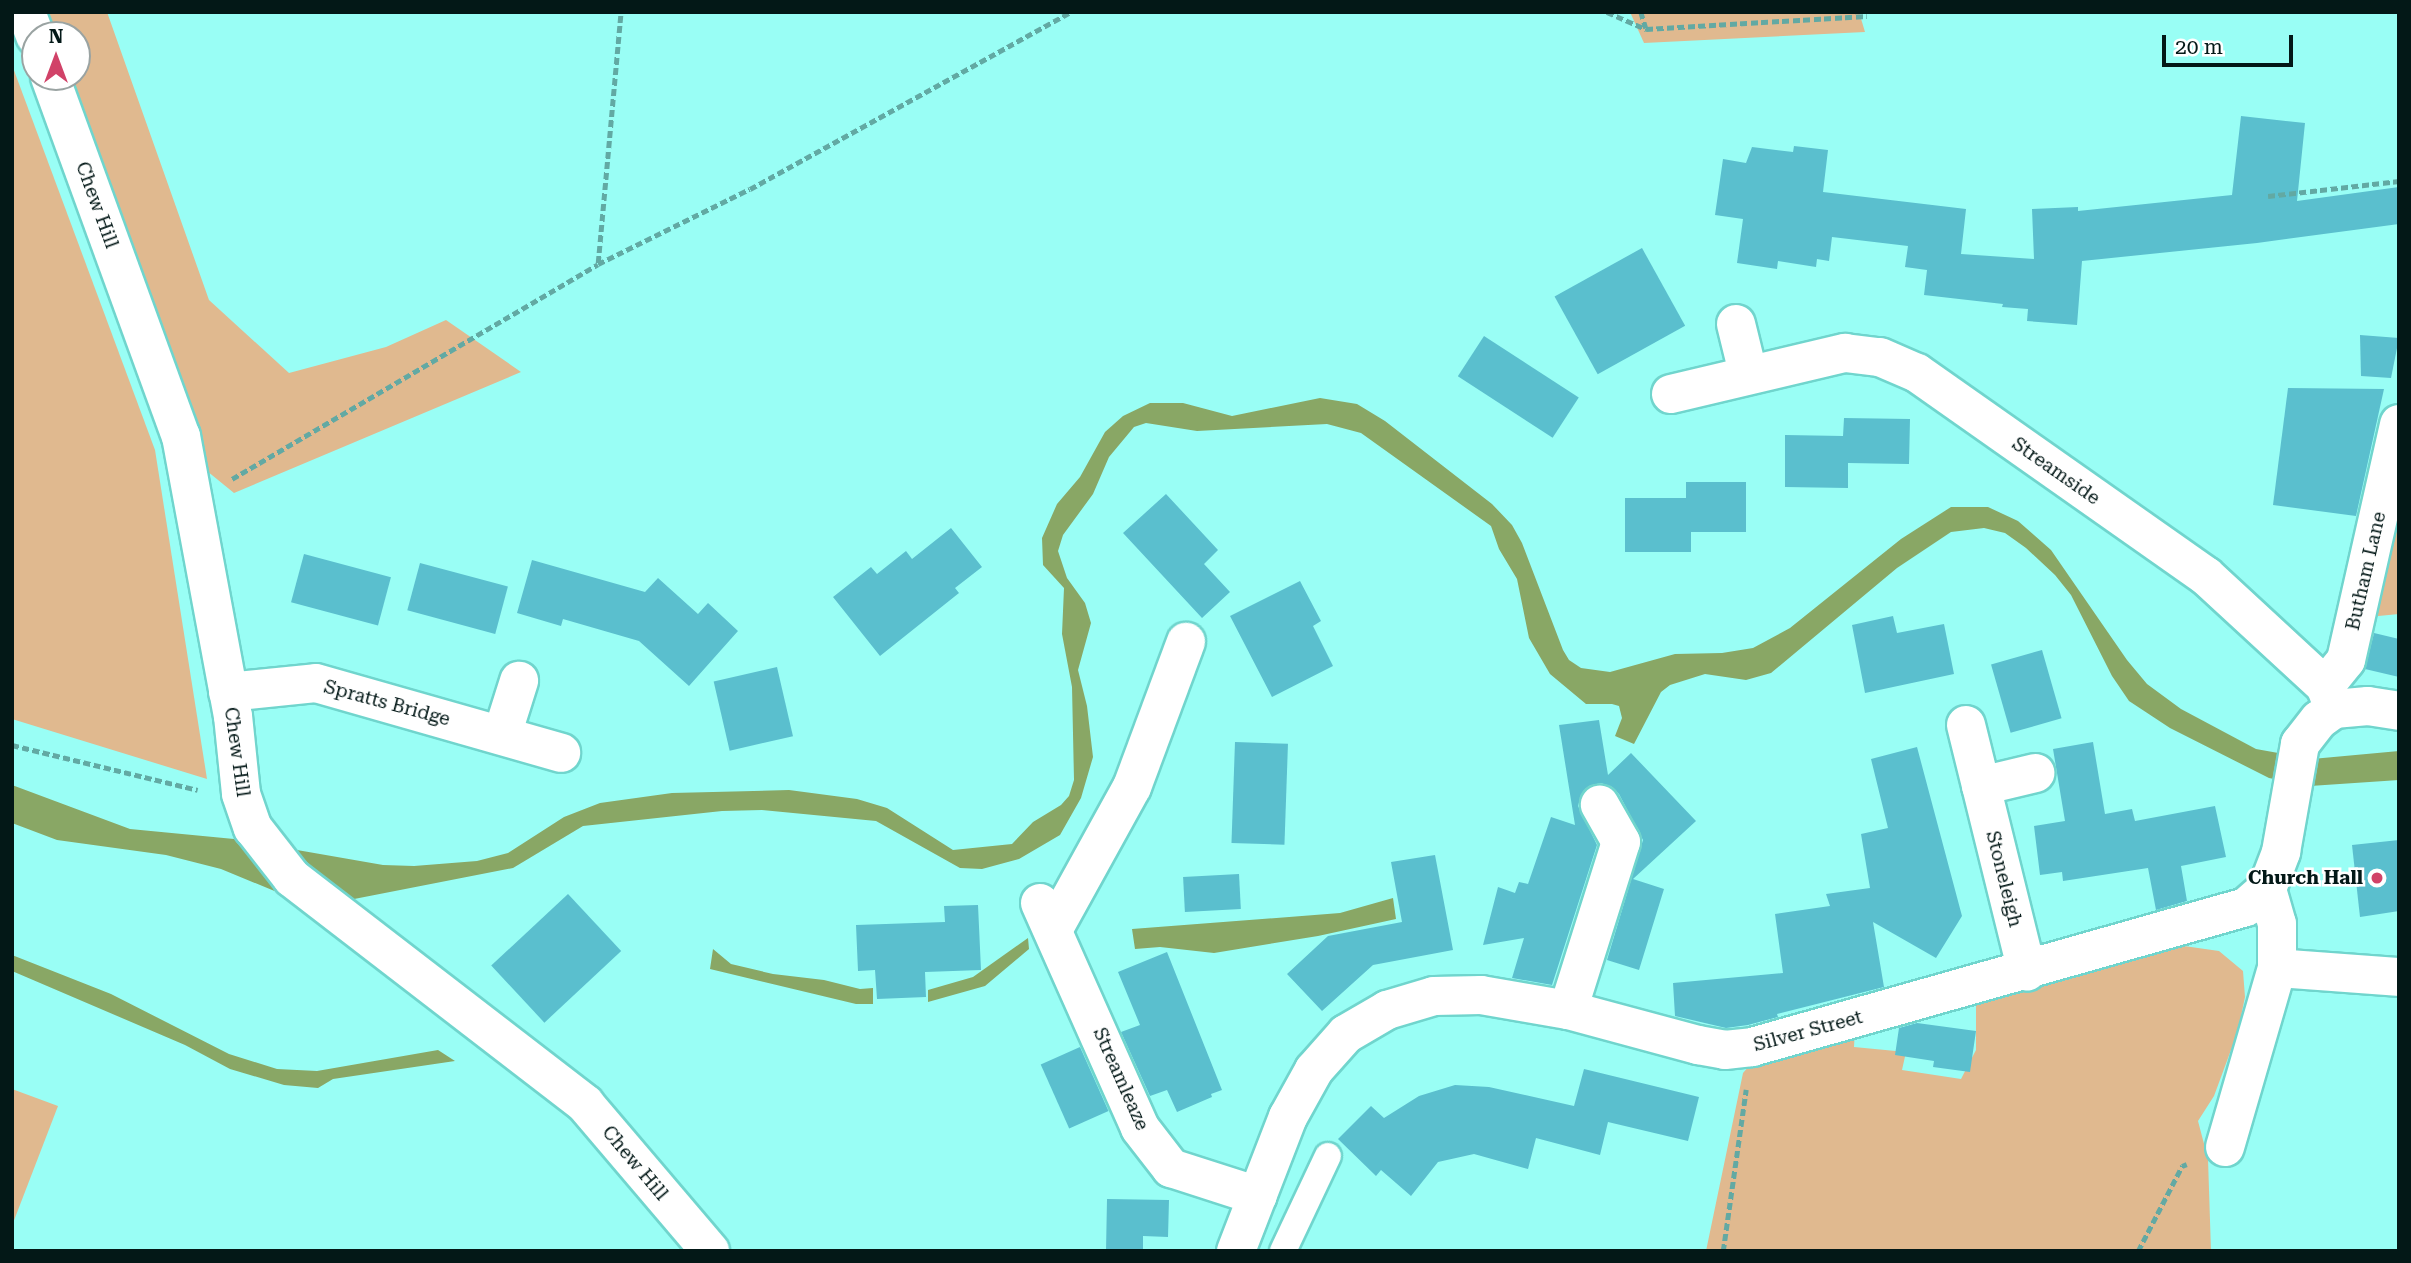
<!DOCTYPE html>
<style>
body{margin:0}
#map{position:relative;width:2411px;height:1263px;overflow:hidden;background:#99fef5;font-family:"Roboto Serif",serif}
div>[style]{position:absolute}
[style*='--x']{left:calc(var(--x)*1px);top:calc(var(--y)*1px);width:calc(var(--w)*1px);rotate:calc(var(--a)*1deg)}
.green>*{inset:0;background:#e0b98f}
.water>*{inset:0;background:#89a765}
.building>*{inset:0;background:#5abfce;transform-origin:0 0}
.path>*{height:4.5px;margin-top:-2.25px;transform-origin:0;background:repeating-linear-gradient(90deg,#62a9a3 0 7px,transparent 0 10.5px)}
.roads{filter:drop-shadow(2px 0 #70d5cd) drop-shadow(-2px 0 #70d5cd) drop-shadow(0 2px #70d5cd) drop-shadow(0 -2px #70d5cd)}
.service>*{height:26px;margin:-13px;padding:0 13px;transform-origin:13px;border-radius:13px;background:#fff}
.minor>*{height:38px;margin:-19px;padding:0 19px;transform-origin:19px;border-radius:19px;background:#fff}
.dots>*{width:19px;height:19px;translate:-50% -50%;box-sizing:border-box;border:4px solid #fff;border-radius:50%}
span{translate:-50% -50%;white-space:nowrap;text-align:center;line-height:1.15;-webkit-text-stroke:5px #fff;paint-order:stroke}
.street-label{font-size:19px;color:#031817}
.poi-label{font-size:19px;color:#031817;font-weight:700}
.right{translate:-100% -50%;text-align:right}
.frame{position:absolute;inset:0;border:14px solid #031817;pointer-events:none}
.north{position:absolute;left:21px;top:21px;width:70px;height:70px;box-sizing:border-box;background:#fff;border:2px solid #9aa3a2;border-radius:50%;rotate:0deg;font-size:19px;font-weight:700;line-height:28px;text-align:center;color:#031817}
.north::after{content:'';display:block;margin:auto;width:24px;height:32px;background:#d14268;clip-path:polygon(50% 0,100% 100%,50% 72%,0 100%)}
.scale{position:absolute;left:2162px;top:35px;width:131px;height:32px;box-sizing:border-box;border:4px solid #031817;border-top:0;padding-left:9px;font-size:21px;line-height:24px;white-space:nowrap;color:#031817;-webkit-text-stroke:5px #fff;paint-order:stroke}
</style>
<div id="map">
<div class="green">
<i style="clip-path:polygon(47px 12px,107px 12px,209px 300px,289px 373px,386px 347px,446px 320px,521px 372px,234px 493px,207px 471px,70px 77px,77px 77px,77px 35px,55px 35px)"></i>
<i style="clip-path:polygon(1630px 12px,1859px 12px,1865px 32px,1644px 43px)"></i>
<i style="clip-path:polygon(12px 65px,155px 450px,207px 779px,12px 719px)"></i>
<i style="clip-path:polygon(2399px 486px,2399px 614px,2368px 617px)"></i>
<i style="clip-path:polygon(2184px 946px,2219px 951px,2243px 971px,2245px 997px,2238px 1031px,2214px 1096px,2198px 1121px,2208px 1159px,2211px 1251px,1706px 1251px,1743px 1073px,1756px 1058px,1855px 1029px,1854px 1047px,1906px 1052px,1902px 1070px,1961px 1079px,1976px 1050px,1976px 993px)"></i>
<i style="clip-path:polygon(12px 1089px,58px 1106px,13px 1223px,12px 1222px)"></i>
</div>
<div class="water">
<i style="clip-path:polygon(1320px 398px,1357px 404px,1385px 421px,1492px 504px,1512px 525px,1522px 543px,1563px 650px,1569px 660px,1581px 668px,1610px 672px,1675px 654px,1722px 653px,1753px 648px,1790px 628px,1901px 539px,1951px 507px,1988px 507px,2018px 521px,2051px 550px,2127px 660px,2147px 684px,2181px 709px,2256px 749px,2312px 759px,2399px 751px,2399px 780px,2310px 786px,2269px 778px,2170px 728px,2129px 701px,2112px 676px,2071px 595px,2055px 575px,2026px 548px,2005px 533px,1984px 528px,1951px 532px,1897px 568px,1771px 673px,1746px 680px,1705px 674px,1670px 685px,1661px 692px,1634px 744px,1615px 736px,1622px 718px,1619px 706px,1612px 704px,1586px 704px,1550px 674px,1529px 638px,1517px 579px,1499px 549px,1491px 526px,1361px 433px,1327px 424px,1197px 431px,1146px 423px,1134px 427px,1109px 457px,1093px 494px,1063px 535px,1058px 551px,1067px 578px,1085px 603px,1091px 623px,1078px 670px,1087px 706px,1093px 757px,1081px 798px,1060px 835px,1019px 859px,982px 869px,960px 868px,876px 821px,762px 810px,722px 811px,583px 826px,513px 868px,349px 900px,289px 897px,221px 869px,166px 855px,57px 840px,12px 823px,12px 785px,130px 829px,234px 839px,383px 865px,414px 866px,477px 861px,508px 853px,564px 817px,600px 803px,672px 793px,789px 790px,857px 799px,887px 808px,953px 850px,1012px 844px,1033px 822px,1061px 805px,1069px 796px,1074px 780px,1072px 687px,1062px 634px,1064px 588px,1043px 565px,1042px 538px,1057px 504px,1080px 477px,1105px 432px,1123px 416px,1150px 403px,1183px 403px,1232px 416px)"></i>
<i style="clip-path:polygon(1393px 898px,1396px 919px,1318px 936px,1214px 953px,1160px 947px,1135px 949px,1132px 929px,1340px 913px)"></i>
<i style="clip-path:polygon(1028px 938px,1029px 949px,985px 986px,928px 1002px,928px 990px,973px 977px)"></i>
<i style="clip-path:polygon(713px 949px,731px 964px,773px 974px,824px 980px,860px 989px,873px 988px,873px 1004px,856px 1004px,710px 969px)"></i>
<i style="clip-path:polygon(12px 955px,111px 994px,229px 1054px,277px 1069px,317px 1071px,438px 1050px,455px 1061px,333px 1079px,318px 1088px,284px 1085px,230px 1069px,185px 1045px,12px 971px)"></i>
</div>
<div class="building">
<i style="clip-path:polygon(2241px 116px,2305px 123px,2297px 201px,2399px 187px,2399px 224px,2257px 243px,2082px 261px,2077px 325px,2027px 321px,2028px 309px,2002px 307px,2003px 304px,1924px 295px,1927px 270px,1905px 267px,1908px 246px,1832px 237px,1829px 261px,1817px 259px,1816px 267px,1778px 261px,1777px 269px,1737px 263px,1743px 219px,1715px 215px,1723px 159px,1746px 163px,1752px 147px,1793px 152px,1794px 146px,1828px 150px,1823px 192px,1966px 209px,1961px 254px,2034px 259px,2032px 209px,2078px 207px,2078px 211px,2232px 195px)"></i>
<i style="left:1642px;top:248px;width:89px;height:100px;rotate:61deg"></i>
<i style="clip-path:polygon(2360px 335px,2399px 338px,2391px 378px,2361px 376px)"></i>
<i style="left:1484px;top:336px;width:113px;height:48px;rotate:33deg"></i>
<i style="clip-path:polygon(2288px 388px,2384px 389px,2356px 516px,2273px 505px)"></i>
<i style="clip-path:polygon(1844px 418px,1910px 419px,1909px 464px,1848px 463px,1848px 488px,1785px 487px,1785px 435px,1843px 436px)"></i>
<i style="clip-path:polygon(1686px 482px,1746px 482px,1746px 532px,1691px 532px,1691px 552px,1625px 552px,1625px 498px,1686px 498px)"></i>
<i style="clip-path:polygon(1166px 494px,1218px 550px,1204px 564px,1230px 592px,1202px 618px,1123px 533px)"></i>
<i style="clip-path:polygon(951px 528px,982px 567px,955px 588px,959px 593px,880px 656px,833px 597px,871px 567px,877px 574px,906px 551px,912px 559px)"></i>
<i style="left:304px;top:554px;width:90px;height:50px;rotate:15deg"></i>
<i style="clip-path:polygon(532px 560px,645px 592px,658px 578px,698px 614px,708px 603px,738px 631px,689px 686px,639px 641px,563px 619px,561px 626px,517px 613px)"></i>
<i style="left:420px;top:563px;width:91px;height:49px;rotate:15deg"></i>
<i style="clip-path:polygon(1300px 581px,1321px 621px,1313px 626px,1333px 666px,1272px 697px,1230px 616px)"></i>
<i style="clip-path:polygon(1893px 616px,1897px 633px,1944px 624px,1954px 674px,1865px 693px,1852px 625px)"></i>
<i style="clip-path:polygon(2374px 633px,2399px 639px,2399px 677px,2365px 669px)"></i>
<i style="left:2042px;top:650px;width:71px;height:53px;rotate:74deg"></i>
<i style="left:777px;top:667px;width:71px;height:65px;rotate:77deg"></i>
<i style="clip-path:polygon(1599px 720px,1608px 775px,1631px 753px,1696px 821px,1633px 879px,1664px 889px,1639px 970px,1607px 960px,1643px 840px,1619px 794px,1612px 787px,1601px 783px,1589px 786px,1581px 795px,1578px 806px,1597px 845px,1552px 985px,1512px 978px,1524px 938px,1483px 945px,1498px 887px,1515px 893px,1519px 882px,1528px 884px,1551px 817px,1575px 825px,1559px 725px)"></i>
<i style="left:1235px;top:742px;width:53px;height:101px;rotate:2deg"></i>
<i style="clip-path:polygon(2093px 742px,2105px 814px,2132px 809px,2135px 821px,2215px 806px,2226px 857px,2181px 866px,2187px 901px,2156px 910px,2148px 868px,2063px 881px,2062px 872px,2040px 875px,2034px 826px,2065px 821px,2053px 749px)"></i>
<i style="clip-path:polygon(1917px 747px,1962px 916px,1936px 958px,1873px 922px,1884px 987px,1777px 1014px,1778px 1017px,1748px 1025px,1726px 1028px,1675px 1016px,1673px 983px,1783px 973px,1775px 914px,1830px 906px,1826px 894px,1870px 888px,1861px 834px,1888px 828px,1871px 759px)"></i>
<i style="clip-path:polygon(2399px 840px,2399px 911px,2360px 917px,2352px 845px)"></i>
<i style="clip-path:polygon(1435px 855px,1453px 950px,1373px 965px,1322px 1011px,1287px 974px,1328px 936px,1402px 922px,1391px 862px)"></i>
<i style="left:1239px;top:874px;width:35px;height:56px;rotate:87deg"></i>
<i style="left:568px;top:894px;width:78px;height:105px;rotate:47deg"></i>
<i style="clip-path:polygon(978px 905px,981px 970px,925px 972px,926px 997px,877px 999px,875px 970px,858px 971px,856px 925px,945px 922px,944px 906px)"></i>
<i style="clip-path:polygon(1167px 952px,1222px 1090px,1211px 1094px,1212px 1097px,1177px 1112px,1167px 1090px,1150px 1096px,1121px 1032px,1140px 1025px,1118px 972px)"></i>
<i style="clip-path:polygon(1917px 1023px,1976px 1031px,1970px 1072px,1933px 1067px,1934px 1061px,1895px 1055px,1899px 1028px)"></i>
<i style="left:1080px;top:1047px;width:70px;height:43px;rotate:66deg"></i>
<i style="clip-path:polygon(1584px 1069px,1699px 1097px,1688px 1141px,1608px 1122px,1600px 1155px,1536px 1138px,1528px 1169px,1474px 1154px,1438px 1162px,1411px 1196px,1381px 1170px,1376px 1176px,1338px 1139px,1371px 1106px,1384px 1118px,1419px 1096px,1455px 1085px,1489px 1087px,1574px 1106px)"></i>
<i style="clip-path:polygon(1107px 1199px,1169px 1200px,1168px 1237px,1143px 1236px,1143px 1251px,1106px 1251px)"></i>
</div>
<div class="path">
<i style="--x:1607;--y:12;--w:43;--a:23.6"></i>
<i style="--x:1646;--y:29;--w:221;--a:-3.4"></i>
<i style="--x:1641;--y:12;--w:17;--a:73"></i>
<i style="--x:2268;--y:196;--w:132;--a:-6.5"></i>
<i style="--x:598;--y:263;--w:252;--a:-84.8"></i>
<i style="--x:232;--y:479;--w:424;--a:-30.4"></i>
<i style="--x:598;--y:264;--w:169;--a:-26.3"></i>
<i style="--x:750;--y:189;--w:366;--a:-28.9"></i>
<i style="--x:12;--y:745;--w:191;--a:13.6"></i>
<i style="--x:1723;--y:1251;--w:163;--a:-81.9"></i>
<i style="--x:2138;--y:1251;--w:96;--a:-62.6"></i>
<i style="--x:2182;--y:1166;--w:5;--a:-22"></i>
</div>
<div class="roads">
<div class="service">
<i style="--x:1283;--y:1251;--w:105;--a:-64.7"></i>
</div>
<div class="minor">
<i style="--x:26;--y:12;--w:26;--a:69"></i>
<i style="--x:50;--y:77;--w:382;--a:70"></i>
<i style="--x:181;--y:436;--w:285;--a:79.5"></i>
<i style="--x:233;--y:716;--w:78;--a:84.1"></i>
<i style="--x:241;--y:794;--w:36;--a:71"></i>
<i style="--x:253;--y:828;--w:63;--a:52"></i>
<i style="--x:292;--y:878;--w:370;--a:37.6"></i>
<i style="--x:585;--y:1104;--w:193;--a:49.6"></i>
<i style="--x:1736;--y:324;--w:50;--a:76.2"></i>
<i style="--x:1671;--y:394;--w:179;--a:-13.3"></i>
<i style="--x:1845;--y:353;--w:35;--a:7"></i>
<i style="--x:1880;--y:357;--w:40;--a:23.4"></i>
<i style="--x:1917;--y:373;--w:353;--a:35.1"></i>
<i style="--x:2206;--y:576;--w:162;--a:42.7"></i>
<i style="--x:228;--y:692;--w:88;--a:-5.8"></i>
<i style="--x:316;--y:683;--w:255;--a:15.9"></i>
<i style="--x:2334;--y:709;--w:25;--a:-111"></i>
<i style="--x:2325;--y:686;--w:33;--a:-51"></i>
<i style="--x:2346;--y:660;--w:242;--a:-77.3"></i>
<i style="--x:2334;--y:709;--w:34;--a:-5"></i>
<i style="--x:2368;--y:706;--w:31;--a:9"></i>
<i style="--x:1966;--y:725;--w:254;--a:76.1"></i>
<i style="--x:502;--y:735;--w:57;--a:-72.5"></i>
<i style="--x:1981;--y:786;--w:56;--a:-13.5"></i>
<i style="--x:1040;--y:903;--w:246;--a:66"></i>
<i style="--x:1140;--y:1128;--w:51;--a:52.2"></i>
<i style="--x:1171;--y:1168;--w:91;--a:17.8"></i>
<i style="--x:1053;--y:930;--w:163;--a:-61.1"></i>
<i style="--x:1132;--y:787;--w:155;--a:-69.6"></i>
<i style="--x:2277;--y:968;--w:122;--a:4.2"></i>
<i style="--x:1568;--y:1010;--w:176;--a:-72.5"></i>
<i style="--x:1621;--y:842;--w:43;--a:-119.6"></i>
<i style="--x:2225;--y:1147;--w:186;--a:-73.8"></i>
<i style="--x:2277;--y:968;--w:44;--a:-90"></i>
<i style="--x:2277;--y:924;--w:36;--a:-106"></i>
<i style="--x:1236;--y:1251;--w:144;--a:-68.8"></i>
<i style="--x:1288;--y:1117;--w:54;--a:-61"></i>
<i style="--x:1314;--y:1070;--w:48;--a:-48.4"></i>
<i style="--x:1346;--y:1034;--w:48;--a:-30.3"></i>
<i style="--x:1387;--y:1010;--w:49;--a:-16.6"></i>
<i style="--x:1434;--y:996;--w:47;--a:-1.2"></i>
<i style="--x:1481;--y:995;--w:88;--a:9.8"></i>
<i style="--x:1568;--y:1010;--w:135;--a:15.1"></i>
<i style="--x:1698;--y:1045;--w:27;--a:10"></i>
<i style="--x:1725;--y:1050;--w:27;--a:-6"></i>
<i style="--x:1752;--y:1047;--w:513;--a:-15.82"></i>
<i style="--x:2246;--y:907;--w:28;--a:-41"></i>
<i style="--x:2267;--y:889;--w:40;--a:-69"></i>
<i style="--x:2281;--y:852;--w:110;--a:-80"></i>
<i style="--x:2300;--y:744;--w:31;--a:-52"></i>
<i style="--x:2319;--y:720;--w:19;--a:-36"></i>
</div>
</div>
<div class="dots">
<i style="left:2377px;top:878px;background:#d14268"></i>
</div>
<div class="street-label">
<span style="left:97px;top:205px;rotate:70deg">Chew Hill</span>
<span style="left:2056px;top:471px;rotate:35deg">Streamside</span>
<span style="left:2366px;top:571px;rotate:-77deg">Butham Lane</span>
<span style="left:387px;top:703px;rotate:15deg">Spratts Bridge</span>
<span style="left:237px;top:752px;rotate:82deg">Chew Hill</span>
<span style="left:2004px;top:879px;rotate:76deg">Stoneleigh</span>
<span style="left:1808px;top:1031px;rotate:-15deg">Silver Street</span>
<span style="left:1121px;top:1079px;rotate:66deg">Streamleaze</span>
<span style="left:635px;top:1163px;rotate:50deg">Chew Hill</span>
</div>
<div class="poi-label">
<span class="right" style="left:2363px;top:878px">Church Hall</span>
</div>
<div class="frame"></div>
<div class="north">N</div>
<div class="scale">20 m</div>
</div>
